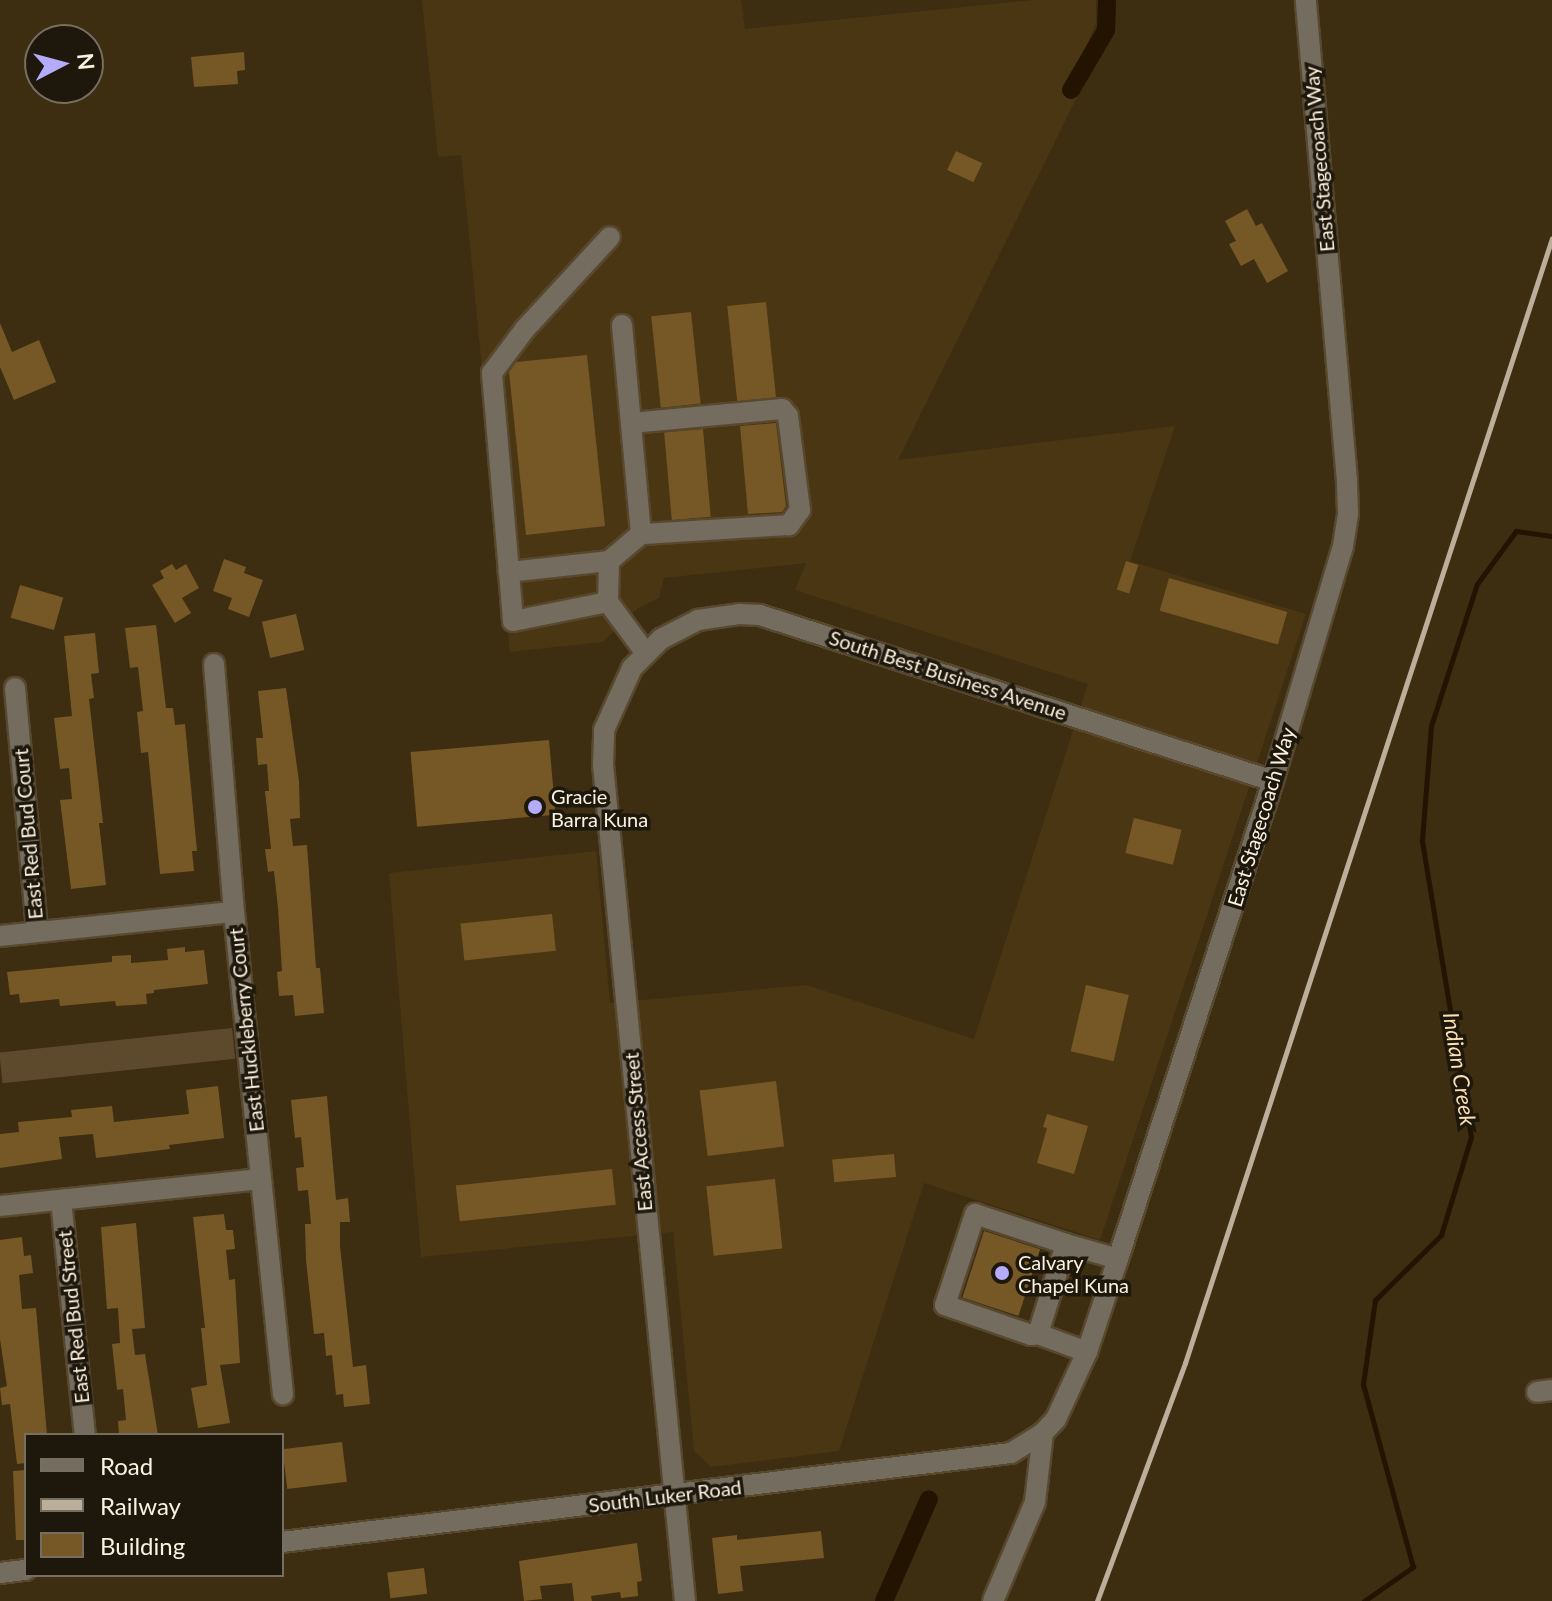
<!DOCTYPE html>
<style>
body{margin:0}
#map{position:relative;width:1552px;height:1601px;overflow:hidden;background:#3d2d11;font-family:Lato,sans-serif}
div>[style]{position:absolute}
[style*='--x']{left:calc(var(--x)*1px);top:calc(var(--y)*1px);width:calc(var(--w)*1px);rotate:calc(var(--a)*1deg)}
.built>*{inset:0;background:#4a3613}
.green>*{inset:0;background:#5d4a2d;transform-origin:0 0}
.stream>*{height:5px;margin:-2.5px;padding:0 2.5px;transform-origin:2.5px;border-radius:2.5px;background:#221400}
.canal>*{height:18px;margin:-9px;padding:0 9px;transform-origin:9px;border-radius:9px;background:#221400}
.building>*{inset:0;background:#765826;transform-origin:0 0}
.roads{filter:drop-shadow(2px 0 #58482e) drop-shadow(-2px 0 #58482e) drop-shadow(0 2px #58482e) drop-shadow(0 -2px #58482e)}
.minor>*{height:20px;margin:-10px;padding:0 10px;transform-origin:10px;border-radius:10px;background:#756c60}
.rail>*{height:5px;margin:-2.5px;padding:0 2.5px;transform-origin:2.5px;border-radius:2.5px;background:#bbaf9b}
.dots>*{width:22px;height:22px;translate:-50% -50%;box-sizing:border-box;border:4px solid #1e170b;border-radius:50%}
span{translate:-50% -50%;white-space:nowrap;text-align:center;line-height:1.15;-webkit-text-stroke:7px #1e170b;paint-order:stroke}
.street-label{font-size:20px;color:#fbf1e1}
.poi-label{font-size:20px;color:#fbf1e1}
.left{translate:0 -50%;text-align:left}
.water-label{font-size:22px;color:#fcdfb4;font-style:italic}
.legend{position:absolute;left:24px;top:1433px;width:260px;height:144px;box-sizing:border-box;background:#1e170b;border:2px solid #766e61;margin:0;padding:10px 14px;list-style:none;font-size:24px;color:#fbf1e1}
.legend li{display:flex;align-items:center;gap:16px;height:40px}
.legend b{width:40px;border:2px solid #766e61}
.north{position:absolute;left:24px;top:24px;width:80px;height:80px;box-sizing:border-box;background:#1e170b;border:2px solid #766e61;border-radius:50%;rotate:84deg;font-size:22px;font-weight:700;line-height:32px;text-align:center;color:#fbf1e1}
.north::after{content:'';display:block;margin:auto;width:28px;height:36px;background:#b4acf9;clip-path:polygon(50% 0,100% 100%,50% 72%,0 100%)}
</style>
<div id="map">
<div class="built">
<i style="clip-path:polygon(422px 0,741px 0,745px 29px,1033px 0,1096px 0,1096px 23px,1070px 85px,1083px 85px,898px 460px,1175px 426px,1130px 561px,1306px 614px,1100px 1240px,924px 1183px,839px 1451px,711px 1467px,694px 1451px,673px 1232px,421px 1257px,389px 873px,596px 851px,610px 1003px,806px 985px,974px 1039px,1088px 684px,795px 590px,806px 563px,664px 578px,659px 598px,638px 608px,603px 642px,510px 652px,461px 155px,438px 157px)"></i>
</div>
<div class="green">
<i style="left:232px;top:1028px;width:31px;height:234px;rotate:84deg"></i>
</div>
<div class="stream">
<i style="--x:1364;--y:1601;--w:60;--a:-34.8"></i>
<i style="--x:1413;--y:1567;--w:190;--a:-105.3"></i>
<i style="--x:1363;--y:1384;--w:85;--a:-81.9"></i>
<i style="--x:1375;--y:1300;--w:93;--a:-44.6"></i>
<i style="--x:1441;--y:1235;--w:102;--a:-73"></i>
<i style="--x:1471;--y:1137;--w:301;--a:-99.4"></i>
<i style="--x:1422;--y:840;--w:114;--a:-85.5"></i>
<i style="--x:1431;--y:726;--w:149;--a:-72.1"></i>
<i style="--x:1477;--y:584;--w:66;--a:-53.7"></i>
<i style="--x:1516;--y:531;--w:36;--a:8"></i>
</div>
<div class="canal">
<i style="--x:1071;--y:90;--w:69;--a:-59.7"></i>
<i style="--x:1106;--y:30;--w:30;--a:-88"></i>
<i style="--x:884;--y:1601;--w:111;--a:-66.2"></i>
</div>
<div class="building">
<i style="clip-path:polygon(244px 52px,245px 70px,237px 71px,238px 84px,194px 87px,191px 57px)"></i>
<i style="left:956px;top:151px;width:29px;height:21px;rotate:25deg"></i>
<i style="clip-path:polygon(1247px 209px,1256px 226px,1262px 223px,1288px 271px,1267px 283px,1254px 259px,1241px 266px,1229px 244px,1236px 241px,1225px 221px)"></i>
<i style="left:766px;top:302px;width:96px;height:39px;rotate:84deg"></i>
<i style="left:691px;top:312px;width:92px;height:40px;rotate:84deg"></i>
<i style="clip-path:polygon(0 323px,12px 352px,39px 340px,56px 382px,14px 400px,0 367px)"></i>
<i style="clip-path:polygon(587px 355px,605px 526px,526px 535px,509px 372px,516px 362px)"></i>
<i style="clip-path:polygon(776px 423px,786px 506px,782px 512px,748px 514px,740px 426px)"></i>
<i style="left:703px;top:429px;width:88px;height:39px;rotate:85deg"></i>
<i style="clip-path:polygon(224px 559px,246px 567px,244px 573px,263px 580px,249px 617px,228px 609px,232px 598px,213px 591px)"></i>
<i style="left:1126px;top:561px;width:13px;height:30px;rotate:18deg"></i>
<i style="clip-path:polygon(172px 564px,176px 570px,186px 564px,199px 588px,182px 598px,191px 613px,175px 623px,152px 585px,164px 578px,160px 571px)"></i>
<i style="left:1169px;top:578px;width:123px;height:34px;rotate:16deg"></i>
<i style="left:20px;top:585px;width:45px;height:34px;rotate:16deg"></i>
<i style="left:296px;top:614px;width:37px;height:35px;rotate:77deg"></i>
<i style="clip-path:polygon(156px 625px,166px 708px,173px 708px,175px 725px,185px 724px,197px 851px,192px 851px,194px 871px,160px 874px,148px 752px,141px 753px,137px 712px,143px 711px,138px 667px,130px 668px,125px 628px)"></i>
<i style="clip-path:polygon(95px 633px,99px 673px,91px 674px,94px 698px,89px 699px,103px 823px,99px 823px,106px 885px,71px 889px,60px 800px,72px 799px,69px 768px,60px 769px,54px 718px,72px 716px,64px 636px)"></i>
<i style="clip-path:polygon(286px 688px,299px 781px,300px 818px,290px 819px,293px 846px,307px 845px,316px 968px,320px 968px,324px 1013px,295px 1016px,293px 995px,279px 996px,277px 972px,282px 971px,278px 908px,274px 871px,268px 872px,265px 849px,271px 849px,265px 791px,269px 791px,267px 764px,258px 765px,256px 738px,263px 738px,258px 691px)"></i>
<i style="left:549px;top:740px;width:75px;height:139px;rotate:85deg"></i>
<i style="left:1134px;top:818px;width:49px;height:36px;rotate:14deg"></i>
<i style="left:552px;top:914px;width:37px;height:92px;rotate:84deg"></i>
<i style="clip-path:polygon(185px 947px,185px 952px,204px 950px,208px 984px,154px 990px,154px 993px,146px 994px,147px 1004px,116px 1006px,115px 1001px,60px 1006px,59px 999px,20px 1003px,19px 994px,10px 995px,7px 972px,112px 962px,112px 956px,131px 955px,131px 963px,168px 960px,167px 949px)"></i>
<i style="left:1086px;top:985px;width:44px;height:68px;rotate:13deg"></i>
<i style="left:776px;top:1081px;width:66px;height:77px;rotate:83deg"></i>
<i style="clip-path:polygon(218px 1086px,224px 1138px,169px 1145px,170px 1149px,96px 1158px,93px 1134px,59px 1137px,62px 1159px,0 1168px,0 1134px,19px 1132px,18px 1122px,72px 1117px,71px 1110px,112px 1106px,114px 1122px,189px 1114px,186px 1090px)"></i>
<i style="clip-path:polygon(327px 1096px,336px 1200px,348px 1198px,350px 1222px,340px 1222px,340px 1246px,353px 1367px,366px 1365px,370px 1404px,344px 1407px,343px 1394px,336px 1395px,332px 1355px,326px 1356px,324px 1333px,314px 1334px,306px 1260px,305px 1224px,311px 1224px,308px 1190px,298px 1191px,296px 1168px,304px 1167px,301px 1137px,295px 1138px,291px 1100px)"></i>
<i style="clip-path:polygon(1047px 1114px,1088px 1126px,1074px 1174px,1037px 1163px,1047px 1128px,1043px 1127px)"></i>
<i style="left:894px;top:1154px;width:23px;height:62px;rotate:85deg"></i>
<i style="left:612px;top:1169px;width:36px;height:157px;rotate:84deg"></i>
<i style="left:775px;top:1179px;width:70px;height:69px;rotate:84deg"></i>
<i style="clip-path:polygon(224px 1214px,226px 1230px,233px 1230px,235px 1249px,226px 1250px,229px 1280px,235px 1279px,240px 1363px,220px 1365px,230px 1423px,198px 1428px,191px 1388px,207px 1385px,201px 1328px,205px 1328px,193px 1217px)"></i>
<i style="clip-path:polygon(136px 1223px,145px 1328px,132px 1329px,135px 1355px,145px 1354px,158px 1435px,119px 1435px,118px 1421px,126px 1420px,123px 1389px,117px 1390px,112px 1344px,120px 1343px,118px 1308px,107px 1309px,101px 1227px)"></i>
<i style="left:984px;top:1231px;width:59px;height:70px;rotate:18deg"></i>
<i style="clip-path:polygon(22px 1237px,24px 1256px,31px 1255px,33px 1273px,19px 1275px,22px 1309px,36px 1308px,47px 1435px,26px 1435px,26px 1463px,17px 1464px,10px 1404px,2px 1405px,0 1388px,7px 1386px,0 1339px,0 1240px)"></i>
<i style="left:342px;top:1442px;width:40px;height:60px;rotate:83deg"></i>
<i style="clip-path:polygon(26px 1470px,26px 1540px,16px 1540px,13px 1471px)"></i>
<i style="clip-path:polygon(821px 1531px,824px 1558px,740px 1566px,743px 1591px,718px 1594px,712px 1538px,737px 1535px,737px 1540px)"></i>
<i style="clip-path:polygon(637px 1543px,642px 1581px,637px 1582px,638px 1596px,621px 1598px,620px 1592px,591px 1596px,592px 1601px,574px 1601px,572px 1583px,540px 1586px,542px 1599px,524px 1601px,519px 1561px)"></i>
<i style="left:424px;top:1568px;width:26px;height:37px;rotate:83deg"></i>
</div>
<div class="roads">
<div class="minor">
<i style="--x:622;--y:325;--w:210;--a:84.8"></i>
<i style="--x:641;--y:534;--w:42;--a:139.8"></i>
<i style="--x:609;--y:561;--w:41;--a:91.4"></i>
<i style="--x:608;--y:602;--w:62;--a:53.5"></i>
<i style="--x:631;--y:423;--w:152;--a:-5.3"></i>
<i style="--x:782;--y:409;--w:9;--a:49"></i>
<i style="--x:788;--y:416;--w:95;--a:82.7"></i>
<i style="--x:800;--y:510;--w:19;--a:126"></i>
<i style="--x:789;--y:525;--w:148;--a:176.5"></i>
<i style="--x:609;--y:561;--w:101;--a:173.7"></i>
<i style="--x:509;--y:572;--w:200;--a:-94.9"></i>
<i style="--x:492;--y:373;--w:55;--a:-53.1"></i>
<i style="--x:525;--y:329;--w:125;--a:-47.3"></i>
<i style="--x:509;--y:572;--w:49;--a:85.3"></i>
<i style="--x:513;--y:621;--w:97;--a:-11.3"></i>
<i style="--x:214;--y:664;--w:249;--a:85.4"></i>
<i style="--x:234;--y:912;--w:485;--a:84.2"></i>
<i style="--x:15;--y:688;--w:245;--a:84.8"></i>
<i style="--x:0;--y:936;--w:235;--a:-5.9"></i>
<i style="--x:61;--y:1200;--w:236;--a:84.2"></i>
<i style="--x:0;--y:1206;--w:262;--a:-5.9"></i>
<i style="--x:1038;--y:1334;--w:7;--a:172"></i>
<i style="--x:1031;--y:1335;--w:91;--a:-160.8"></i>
<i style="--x:945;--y:1305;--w:96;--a:-71.8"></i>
<i style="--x:975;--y:1214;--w:96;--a:18.2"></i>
<i style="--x:1087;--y:1352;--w:52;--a:-159.8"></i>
<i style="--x:1038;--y:1334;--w:94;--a:-72.7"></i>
<i style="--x:1066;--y:1244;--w:54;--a:16.1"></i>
<i style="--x:1537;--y:1392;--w:15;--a:-8"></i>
<i style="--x:282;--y:1542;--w:734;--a:-6.96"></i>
<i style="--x:1011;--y:1453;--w:38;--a:-32"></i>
<i style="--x:1043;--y:1433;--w:19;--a:-47"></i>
<i style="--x:1056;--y:1419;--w:74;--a:-65.2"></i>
<i style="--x:1087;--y:1352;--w:98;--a:-71.6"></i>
<i style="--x:1118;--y:1259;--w:503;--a:-72.03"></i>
<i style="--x:1273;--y:781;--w:245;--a:-73.4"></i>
<i style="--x:1343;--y:546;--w:33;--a:-81"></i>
<i style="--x:1348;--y:513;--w:32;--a:-92"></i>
<i style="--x:1347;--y:481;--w:483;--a:-94.9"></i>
<i style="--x:0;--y:1573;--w:26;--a:-7"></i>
<i style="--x:685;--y:1601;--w:840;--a:-95.6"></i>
<i style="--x:603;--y:765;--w:35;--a:-88"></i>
<i style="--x:604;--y:730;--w:68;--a:-65.7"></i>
<i style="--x:632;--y:668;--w:41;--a:-45"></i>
<i style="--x:661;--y:639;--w:42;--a:-27.2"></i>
<i style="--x:698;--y:620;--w:41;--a:-8.3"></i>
<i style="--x:739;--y:614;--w:21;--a:3"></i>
<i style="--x:760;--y:615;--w:539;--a:17.93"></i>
<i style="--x:993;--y:1601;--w:108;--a:-67"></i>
<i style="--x:1035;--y:1502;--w:69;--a:-83.4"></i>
</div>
</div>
<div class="rail">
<i style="--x:1097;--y:1601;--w:254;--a:-69.7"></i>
<i style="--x:1185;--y:1363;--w:1183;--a:-71.93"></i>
</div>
<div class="dots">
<i style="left:535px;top:807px;background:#b4acf9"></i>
<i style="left:1002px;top:1273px;background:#b4acf9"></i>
</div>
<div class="street-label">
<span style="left:1319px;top:159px;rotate:-95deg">East Stagecoach Way</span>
<span style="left:948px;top:675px;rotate:18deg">South Best Business Avenue</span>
<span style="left:1261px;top:817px;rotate:-73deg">East Stagecoach Way</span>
<span style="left:28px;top:834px;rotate:-95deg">East Red Bud Court</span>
<span style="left:246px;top:1030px;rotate:-96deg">East Huckleberry Court</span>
<span style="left:638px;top:1132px;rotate:-95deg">East Access Street</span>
<span style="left:73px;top:1317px;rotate:-96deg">East Red Bud Street</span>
<span style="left:665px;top:1496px;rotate:-7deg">South Luker Road</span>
</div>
<div class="poi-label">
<span class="left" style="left:551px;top:808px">Gracie<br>Barra Kuna</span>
<span class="left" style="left:1018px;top:1274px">Calvary<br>Chapel Kuna</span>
</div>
<div class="water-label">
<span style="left:1460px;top:1069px;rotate:81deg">Indian Creek</span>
</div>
<ul class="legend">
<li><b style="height:10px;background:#756c60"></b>Road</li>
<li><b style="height:10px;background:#bbaf9b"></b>Railway</li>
<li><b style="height:22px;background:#765826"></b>Building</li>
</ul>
<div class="north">N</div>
</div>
